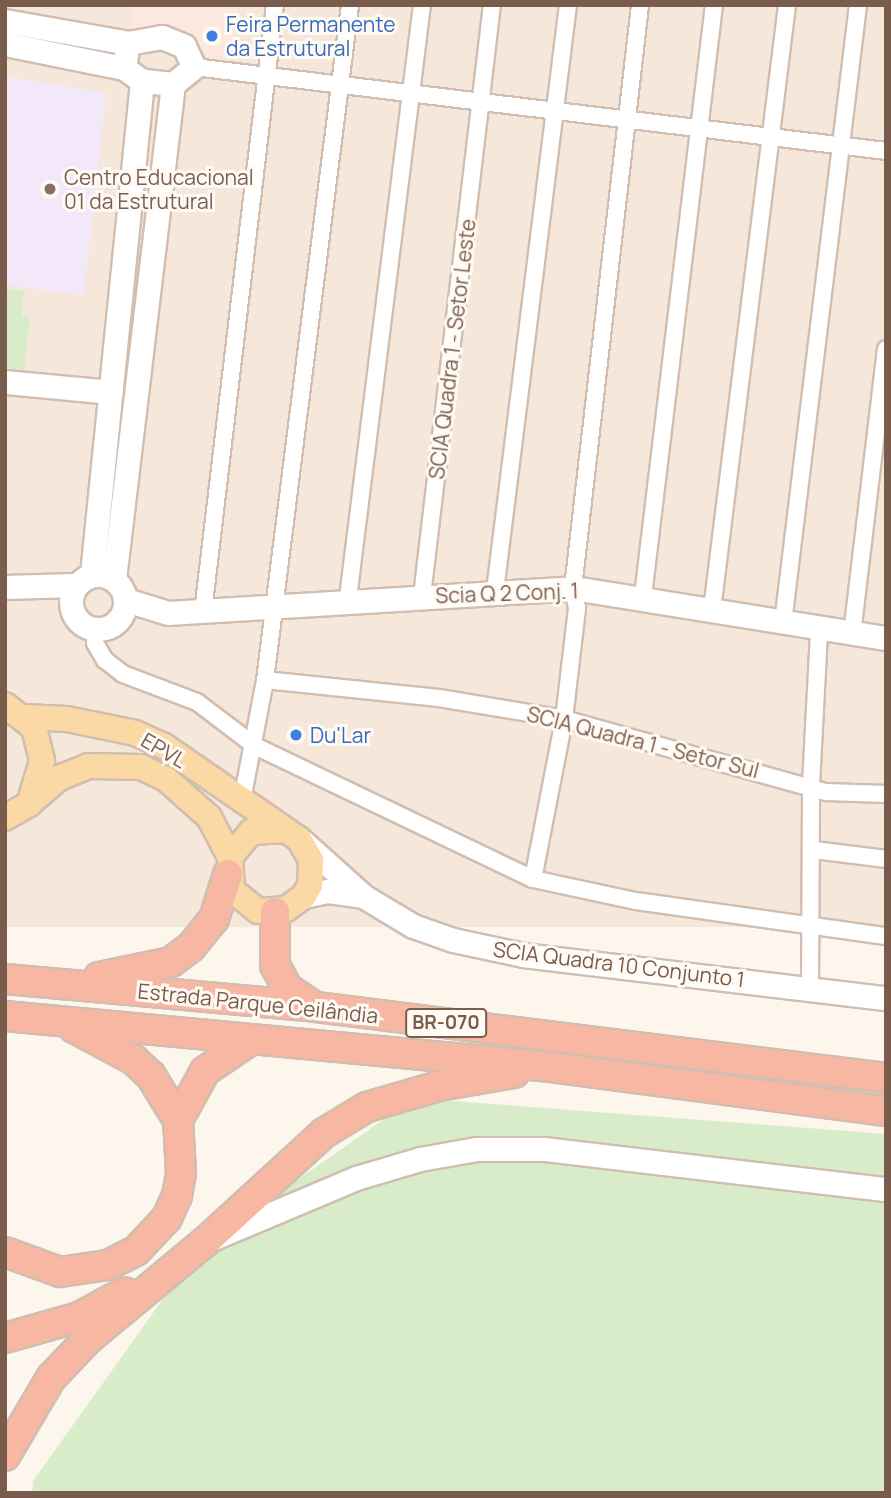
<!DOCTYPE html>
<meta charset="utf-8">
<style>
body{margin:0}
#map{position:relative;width:891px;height:1498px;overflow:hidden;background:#fdf6ec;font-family:Manrope,sans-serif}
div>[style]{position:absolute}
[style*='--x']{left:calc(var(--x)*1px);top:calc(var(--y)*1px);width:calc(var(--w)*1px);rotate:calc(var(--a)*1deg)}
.residential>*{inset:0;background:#f5e8da;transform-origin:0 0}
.commercial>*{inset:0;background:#fde8e0}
.education>*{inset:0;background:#f3e8fa}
.green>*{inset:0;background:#d8ecc9}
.roads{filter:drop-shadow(2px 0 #d1beb0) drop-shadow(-2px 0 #d1beb0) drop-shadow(0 2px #d1beb0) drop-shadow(0 -2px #d1beb0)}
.street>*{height:16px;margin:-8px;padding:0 8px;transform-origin:8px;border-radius:8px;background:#fff}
.secondary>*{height:23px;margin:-11.5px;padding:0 11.5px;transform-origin:11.5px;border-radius:11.5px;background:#fff}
.secondary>.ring{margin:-11.5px;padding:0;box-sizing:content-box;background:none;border:23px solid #fff;border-radius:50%}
.primary>*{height:24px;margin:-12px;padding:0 12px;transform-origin:12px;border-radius:12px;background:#fbd9a5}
.highway>*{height:28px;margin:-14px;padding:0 14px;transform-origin:14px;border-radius:14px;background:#f7b7a3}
.dots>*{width:19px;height:19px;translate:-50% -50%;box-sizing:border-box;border:4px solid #fffaf3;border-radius:50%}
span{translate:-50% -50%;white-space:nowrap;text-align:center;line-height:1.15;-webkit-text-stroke:6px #fffaf3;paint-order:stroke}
.shield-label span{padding:2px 5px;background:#fffaf3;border:2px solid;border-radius:5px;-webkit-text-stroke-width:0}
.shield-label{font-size:19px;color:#7a5c4d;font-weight:700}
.shop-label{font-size:21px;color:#366cbe}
.left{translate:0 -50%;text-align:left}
.education-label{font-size:21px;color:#785e54}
.street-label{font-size:21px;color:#7a5c4d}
.frame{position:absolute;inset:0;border:7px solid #7a5c4d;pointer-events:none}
</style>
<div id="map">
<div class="residential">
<i style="left:5px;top:5px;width:881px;height:922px"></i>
</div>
<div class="commercial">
<i style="clip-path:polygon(131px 5px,237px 5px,229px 63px,211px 59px,180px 26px,130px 28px)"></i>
</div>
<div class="education">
<i style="clip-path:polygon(5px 77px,106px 93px,84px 295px,5px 285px)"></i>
</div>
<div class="green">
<i style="clip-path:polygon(5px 289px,24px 291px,22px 316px,30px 317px,24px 370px,5px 368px)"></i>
<i style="clip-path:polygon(414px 1098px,886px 1134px,886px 1493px,32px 1493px,33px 1481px,198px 1250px)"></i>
</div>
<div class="roads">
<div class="street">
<i style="--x:194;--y:67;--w:697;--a:6.92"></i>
<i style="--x:495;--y:591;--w:591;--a:-82.9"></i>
<i style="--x:422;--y:596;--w:595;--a:-83.25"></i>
<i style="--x:643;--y:596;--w:595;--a:-83.15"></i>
<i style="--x:347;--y:606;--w:606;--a:-82.89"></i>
<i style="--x:712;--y:610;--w:610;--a:-82.93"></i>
<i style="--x:203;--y:612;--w:611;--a:-83.24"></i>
<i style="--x:783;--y:623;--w:623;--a:-83.08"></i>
<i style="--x:95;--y:630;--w:13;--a:90"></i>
<i style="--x:95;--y:643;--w:20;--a:60"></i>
<i style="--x:105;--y:660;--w:23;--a:38"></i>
<i style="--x:123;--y:674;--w:79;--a:20.7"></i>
<i style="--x:197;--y:702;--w:73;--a:37.2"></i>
<i style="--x:255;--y:746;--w:308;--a:25.6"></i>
<i style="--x:533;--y:879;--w:105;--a:12.1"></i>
<i style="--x:636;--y:901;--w:252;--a:8"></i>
<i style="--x:852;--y:634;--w:287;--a:-83.2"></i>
<i style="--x:265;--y:680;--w:175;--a:5.9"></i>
<i style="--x:439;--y:698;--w:127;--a:9.5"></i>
<i style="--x:564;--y:719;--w:272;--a:15.6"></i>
<i style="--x:826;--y:792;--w:60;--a:1.9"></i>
<i style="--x:242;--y:800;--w:122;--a:-79.1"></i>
<i style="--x:265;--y:680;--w:680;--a:-82.82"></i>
<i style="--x:814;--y:850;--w:73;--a:7.1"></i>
<i style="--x:533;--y:879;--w:163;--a:-79"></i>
<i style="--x:564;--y:719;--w:112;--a:-83.3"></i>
<i style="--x:577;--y:608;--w:20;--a:-101"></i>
<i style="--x:573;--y:588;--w:587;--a:-83.44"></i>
<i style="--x:810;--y:988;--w:203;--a:-89.7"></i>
<i style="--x:811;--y:785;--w:155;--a:-87"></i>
</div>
<div class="secondary">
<i style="--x:5;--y:21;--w:125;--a:10.1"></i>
<i style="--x:128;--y:43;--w:35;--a:-10"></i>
<i style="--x:162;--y:37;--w:24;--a:22"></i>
<i style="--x:184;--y:46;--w:23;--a:65"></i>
<i style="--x:194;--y:67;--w:27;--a:141"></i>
<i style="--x:173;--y:84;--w:31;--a:-174"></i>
<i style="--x:142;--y:81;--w:22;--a:-144"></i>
<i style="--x:124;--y:68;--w:25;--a:-81"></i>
<i style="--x:5;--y:44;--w:121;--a:11.4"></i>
<i style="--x:5;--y:382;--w:106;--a:5.4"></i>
<i style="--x:92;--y:574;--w:496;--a:-84.2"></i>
<i class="ring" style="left:71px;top:575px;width:31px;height:31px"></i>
<i style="--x:114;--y:579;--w:499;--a:-83.2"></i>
<i style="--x:5;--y:587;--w:70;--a:-1.6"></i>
<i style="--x:126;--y:600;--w:44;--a:17.2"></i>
<i style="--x:168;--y:613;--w:406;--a:-3.5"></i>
<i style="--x:573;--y:588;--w:317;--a:9.1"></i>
<i style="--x:302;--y:841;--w:82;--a:42"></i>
<i style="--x:363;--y:896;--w:58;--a:31"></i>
<i style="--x:413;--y:926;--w:42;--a:19.3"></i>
<i style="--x:453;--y:940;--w:72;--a:12.1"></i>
<i style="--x:523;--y:955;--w:366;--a:6.8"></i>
<i style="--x:304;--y:896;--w:25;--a:-12"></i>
<i style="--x:328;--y:891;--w:35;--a:8"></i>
<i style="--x:214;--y:1238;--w:154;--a:-22.9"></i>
<i style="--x:356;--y:1178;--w:67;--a:-16.5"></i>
<i style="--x:420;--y:1159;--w:58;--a:-10"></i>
<i style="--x:477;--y:1149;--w:67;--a:0"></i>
<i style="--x:544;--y:1149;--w:344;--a:6.7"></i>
</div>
<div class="primary">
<i style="--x:5;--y:705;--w:37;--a:38"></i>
<i style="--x:34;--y:728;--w:34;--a:76"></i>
<i style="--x:42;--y:761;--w:45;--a:106.8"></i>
<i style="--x:29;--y:804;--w:28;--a:150"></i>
<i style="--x:25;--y:717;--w:42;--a:2.7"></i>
<i style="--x:67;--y:719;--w:69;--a:11.6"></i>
<i style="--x:135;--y:733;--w:32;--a:24"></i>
<i style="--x:164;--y:746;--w:164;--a:34.6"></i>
<i style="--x:299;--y:839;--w:24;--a:60"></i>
<i style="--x:311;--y:860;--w:25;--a:92"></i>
<i style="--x:310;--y:885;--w:13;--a:119"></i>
<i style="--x:304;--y:896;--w:22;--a:144"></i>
<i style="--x:286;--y:909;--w:28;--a:176"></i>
<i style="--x:258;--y:911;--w:33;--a:-141"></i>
<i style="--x:232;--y:890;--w:33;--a:-93"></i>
<i style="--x:230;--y:857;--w:33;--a:-50"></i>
<i style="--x:251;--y:832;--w:33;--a:-3"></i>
<i style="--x:29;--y:804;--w:40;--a:-41"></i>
<i style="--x:59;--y:778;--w:31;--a:-22"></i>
<i style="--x:88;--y:766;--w:53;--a:1.1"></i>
<i style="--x:141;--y:767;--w:28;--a:26"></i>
<i style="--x:166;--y:779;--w:57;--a:41.5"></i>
<i style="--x:209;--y:817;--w:45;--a:62.3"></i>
</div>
<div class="highway">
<i style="--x:275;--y:912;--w:53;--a:90"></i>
<i style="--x:275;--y:965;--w:26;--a:62"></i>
<i style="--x:287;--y:988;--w:32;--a:34"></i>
<i style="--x:99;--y:977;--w:74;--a:-11.8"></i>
<i style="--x:171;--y:962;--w:25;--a:-37"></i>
<i style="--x:191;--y:947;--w:36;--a:-51"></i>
<i style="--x:214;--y:919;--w:47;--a:-72.7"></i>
<i style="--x:5;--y:979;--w:312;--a:5.1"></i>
<i style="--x:316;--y:1007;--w:574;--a:7.1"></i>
<i style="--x:5;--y:1016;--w:548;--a:5.34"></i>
<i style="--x:551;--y:1067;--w:338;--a:7.5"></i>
<i style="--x:178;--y:1120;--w:56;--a:-61.1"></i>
<i style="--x:205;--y:1071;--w:55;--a:-34"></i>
<i style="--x:5;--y:1252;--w:59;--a:20"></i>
<i style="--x:60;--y:1272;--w:49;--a:-8.3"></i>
<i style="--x:108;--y:1265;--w:31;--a:-27"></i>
<i style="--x:136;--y:1251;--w:45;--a:-46.8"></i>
<i style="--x:167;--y:1218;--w:24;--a:-66"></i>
<i style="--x:177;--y:1196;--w:23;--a:-80"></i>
<i style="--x:181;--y:1173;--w:53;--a:-93.2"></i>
<i style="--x:178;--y:1120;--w:52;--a:-121.5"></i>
<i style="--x:151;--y:1076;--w:23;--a:-137"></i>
<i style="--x:134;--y:1060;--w:68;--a:-151.9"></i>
<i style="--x:5;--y:1338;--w:77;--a:-15.8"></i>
<i style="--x:79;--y:1317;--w:52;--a:-28.5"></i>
<i style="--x:5;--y:1456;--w:91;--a:-59.5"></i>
<i style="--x:51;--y:1378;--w:54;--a:-46.5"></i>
<i style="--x:88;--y:1339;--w:152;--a:-39.7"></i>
<i style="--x:205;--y:1242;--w:161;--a:-42.5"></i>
<i style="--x:324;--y:1133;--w:50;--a:-31.2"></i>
<i style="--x:367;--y:1107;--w:75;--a:-16.3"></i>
<i style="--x:439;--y:1086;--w:76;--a:-9.8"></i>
</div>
</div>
<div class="dots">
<i style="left:212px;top:36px;background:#3f7fe0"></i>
<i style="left:50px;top:189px;background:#8d6e63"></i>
<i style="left:296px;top:735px;background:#3f7fe0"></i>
</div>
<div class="shield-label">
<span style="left:446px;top:1023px">BR-070</span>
</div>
<div class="shop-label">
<span class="left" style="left:226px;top:36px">Feira Permanente<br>da Estrutural</span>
<span class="left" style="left:310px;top:735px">Du'Lar</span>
</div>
<div class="education-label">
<span class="left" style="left:64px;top:189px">Centro Educacional<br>01 da Estrutural</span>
</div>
<div class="street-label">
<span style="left:452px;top:349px;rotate:-83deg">SCIA Quadra 1 - Setor Leste</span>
<span style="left:507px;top:593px;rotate:-2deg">Scia Q 2 Conj. 1</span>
<span style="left:643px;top:742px;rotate:14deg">SCIA Quadra 1 - Setor Sul</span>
<span style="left:164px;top:750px;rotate:30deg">EPVL</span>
<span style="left:619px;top:964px;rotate:7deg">SCIA Quadra 10 Conjunto 1</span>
<span style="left:258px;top:1003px;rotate:6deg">Estrada Parque Ceilândia</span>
</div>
<div class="frame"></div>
</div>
